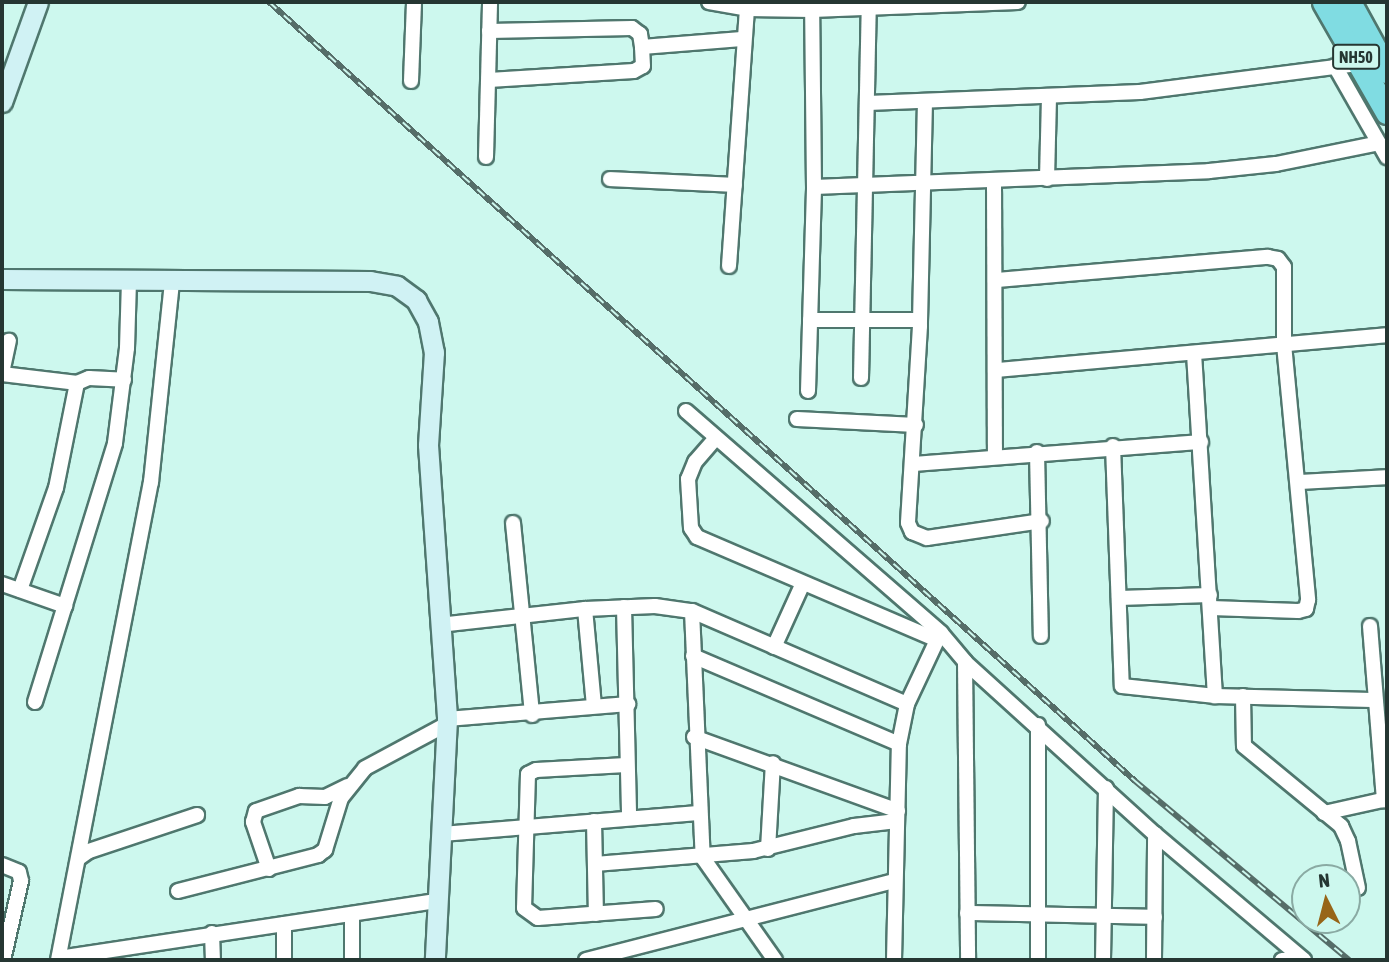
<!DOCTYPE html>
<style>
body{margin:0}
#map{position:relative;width:1389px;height:962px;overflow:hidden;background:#cdf8ee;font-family:"Asap Condensed",sans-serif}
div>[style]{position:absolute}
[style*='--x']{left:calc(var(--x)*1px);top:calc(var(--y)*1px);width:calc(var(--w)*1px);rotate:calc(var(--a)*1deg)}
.roads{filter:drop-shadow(2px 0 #4f776e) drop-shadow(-2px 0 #4f776e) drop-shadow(0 2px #4f776e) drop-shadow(0 -2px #4f776e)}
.minor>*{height:14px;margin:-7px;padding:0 7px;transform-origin:7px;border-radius:7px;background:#fff}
.secondary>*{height:19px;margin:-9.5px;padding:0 9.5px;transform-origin:9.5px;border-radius:9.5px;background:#d0f2f4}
.trunk>*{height:23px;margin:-11.5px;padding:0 11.5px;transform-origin:11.5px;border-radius:11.5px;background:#80dce2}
.rail>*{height:6px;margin-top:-3px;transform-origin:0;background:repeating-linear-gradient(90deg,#cdf8ee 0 10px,#556d68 0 20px);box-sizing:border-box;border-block:2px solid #556d68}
span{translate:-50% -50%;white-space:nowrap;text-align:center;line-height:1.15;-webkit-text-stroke:7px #cdf8ee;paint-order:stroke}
.shield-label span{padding:2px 5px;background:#cdf8ee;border:2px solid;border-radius:5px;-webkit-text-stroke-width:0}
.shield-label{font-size:16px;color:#253632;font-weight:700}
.frame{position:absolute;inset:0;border:4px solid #253632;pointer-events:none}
.north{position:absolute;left:1291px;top:864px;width:70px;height:70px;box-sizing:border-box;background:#cdf8ee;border:2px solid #8aaaa3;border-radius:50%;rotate:354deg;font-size:19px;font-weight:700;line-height:28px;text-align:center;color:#253632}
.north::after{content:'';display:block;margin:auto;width:24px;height:32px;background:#976518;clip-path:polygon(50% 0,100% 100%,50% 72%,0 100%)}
</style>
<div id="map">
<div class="roads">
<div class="minor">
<i style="--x:709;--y:2;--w:39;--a:10"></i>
<i style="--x:747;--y:9;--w:65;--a:0.9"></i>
<i style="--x:812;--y:10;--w:206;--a:-2.2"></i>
<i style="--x:489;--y:31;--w:143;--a:-1.2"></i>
<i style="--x:632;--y:28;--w:10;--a:37"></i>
<i style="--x:640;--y:34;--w:13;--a:81"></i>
<i style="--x:1335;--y:66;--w:105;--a:60.3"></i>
<i style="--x:489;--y:80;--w:145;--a:-3.6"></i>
<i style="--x:634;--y:71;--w:10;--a:-29"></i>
<i style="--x:643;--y:66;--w:19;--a:-93"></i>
<i style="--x:642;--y:47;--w:100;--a:-4.6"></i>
<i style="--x:411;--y:81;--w:79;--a:-87.8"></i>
<i style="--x:925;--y:101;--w:225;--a:91.3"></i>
<i style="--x:920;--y:326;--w:197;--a:93.5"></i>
<i style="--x:908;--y:523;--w:10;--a:66"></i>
<i style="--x:912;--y:532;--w:16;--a:22"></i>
<i style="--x:927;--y:538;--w:116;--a:-8.4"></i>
<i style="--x:868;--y:103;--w:272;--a:-2.3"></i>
<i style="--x:1140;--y:92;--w:221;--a:-7.3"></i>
<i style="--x:486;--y:157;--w:155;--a:-88.5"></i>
<i style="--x:610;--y:179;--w:125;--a:2.7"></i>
<i style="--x:1047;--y:179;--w:83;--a:-88.6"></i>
<i style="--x:994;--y:182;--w:274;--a:89.8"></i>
<i style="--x:814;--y:187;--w:395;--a:-2.3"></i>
<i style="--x:1209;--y:171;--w:67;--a:-6"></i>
<i style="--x:1276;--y:164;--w:105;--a:-11.5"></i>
<i style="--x:729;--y:266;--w:258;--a:-86"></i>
<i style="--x:997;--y:280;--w:272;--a:-4.9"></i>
<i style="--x:1268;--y:257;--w:10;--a:11"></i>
<i style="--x:1278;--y:259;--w:10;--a:53"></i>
<i style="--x:1284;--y:267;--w:77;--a:90"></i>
<i style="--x:1284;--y:344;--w:257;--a:84.6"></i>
<i style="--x:1308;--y:600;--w:9;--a:103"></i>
<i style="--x:1306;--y:609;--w:8;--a:166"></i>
<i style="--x:1298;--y:611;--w:87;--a:-178"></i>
<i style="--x:810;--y:320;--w:110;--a:0"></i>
<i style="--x:1194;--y:353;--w:344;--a:86.5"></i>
<i style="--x:997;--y:370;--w:392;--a:-5.1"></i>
<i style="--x:2;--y:373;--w:33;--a:-78"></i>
<i style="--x:2;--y:374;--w:76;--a:6.8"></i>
<i style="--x:861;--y:378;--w:370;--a:-88.8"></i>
<i style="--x:808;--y:391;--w:204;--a:-88.3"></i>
<i style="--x:814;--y:187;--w:177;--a:-90.6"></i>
<i style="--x:686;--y:411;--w:338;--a:41"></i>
<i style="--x:941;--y:633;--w:38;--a:50"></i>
<i style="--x:965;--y:662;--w:256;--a:42.2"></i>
<i style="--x:1155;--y:834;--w:195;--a:40.2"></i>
<i style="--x:797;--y:419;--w:119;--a:2.9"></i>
<i style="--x:715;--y:439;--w:30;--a:131"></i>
<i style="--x:695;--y:462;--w:18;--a:112"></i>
<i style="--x:688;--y:479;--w:49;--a:86.5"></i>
<i style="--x:691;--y:528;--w:11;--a:56"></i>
<i style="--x:697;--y:537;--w:261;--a:23.2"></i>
<i style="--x:1113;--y:446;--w:240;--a:87.9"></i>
<i style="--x:1122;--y:686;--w:94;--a:6.1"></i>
<i style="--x:1215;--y:696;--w:157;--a:1.5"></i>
<i style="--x:1037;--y:452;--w:184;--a:88.8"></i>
<i style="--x:914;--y:464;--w:288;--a:-4.4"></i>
<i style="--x:1298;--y:482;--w:89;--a:-3.2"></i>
<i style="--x:513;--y:523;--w:193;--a:84.3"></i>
<i style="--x:2;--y:584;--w:67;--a:19.2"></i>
<i style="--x:20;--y:590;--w:108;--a:-70.6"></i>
<i style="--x:56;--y:488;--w:107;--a:-78.7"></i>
<i style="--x:77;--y:383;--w:13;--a:-23"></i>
<i style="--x:89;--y:378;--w:35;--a:3"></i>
<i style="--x:1119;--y:598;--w:91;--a:-1.9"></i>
<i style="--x:624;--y:607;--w:209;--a:88.6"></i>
<i style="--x:585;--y:609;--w:97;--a:84.7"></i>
<i style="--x:692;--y:611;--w:247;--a:87.5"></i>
<i style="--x:703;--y:858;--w:125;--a:54.8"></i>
<i style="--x:439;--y:625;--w:147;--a:-6.3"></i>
<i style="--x:585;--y:609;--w:70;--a:-2.5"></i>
<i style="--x:655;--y:606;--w:37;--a:8"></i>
<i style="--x:692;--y:611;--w:234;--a:23.4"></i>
<i style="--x:1370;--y:626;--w:175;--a:85.4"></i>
<i style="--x:774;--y:647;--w:70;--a:-65.6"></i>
<i style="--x:693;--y:656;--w:224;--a:23.1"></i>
<i style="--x:965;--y:662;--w:298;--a:89.4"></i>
<i style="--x:1243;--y:696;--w:50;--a:88.9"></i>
<i style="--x:1244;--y:746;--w:126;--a:39.5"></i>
<i style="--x:1341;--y:826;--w:17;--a:65"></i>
<i style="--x:1348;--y:841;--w:48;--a:78"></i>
<i style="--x:35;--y:702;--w:271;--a:-72.8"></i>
<i style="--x:115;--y:443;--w:96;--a:-82.8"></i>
<i style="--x:127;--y:348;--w:68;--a:-88.3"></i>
<i style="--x:447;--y:719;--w:182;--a:-4.7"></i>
<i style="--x:694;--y:737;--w:217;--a:19.9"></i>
<i style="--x:626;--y:765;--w:90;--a:176.8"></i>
<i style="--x:536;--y:770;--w:9;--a:153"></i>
<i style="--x:528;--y:774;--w:134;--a:91.7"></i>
<i style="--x:524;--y:908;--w:17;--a:36"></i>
<i style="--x:538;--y:918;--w:118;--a:-4.4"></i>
<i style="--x:1324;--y:813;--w:65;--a:-12.5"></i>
<i style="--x:594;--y:821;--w:93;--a:88.8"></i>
<i style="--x:442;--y:834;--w:257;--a:-4.7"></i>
<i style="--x:768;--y:849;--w:86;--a:-86.7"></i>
<i style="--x:79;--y:858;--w:12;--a:-35"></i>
<i style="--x:89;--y:851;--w:114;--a:-18.4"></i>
<i style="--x:595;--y:864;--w:159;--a:-4.7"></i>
<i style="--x:753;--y:851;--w:104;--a:-13.9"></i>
<i style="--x:854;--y:826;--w:43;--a:-6.6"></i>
<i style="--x:2;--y:865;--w:18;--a:22"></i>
<i style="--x:19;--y:872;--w:9;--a:77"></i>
<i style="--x:21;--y:881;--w:81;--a:102.8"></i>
<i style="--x:269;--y:869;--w:50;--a:-108.8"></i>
<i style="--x:253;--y:822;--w:11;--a:-75"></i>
<i style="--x:256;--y:811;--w:46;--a:-19.2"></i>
<i style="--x:299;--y:796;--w:26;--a:2"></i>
<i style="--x:325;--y:797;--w:25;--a:-26"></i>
<i style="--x:178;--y:891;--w:145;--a:-14.4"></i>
<i style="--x:318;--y:855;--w:9;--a:-36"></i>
<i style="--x:325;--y:850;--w:54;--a:-72.9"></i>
<i style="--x:341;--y:798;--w:38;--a:-51"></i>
<i style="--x:365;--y:768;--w:93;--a:-28.2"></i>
<i style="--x:967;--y:913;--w:188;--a:1.2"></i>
<i style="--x:212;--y:933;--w:27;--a:88"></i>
<i style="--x:59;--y:958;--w:383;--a:-8.6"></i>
<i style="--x:58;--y:960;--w:487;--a:-79"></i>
<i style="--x:151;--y:482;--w:202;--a:-84"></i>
<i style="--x:284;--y:960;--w:36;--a:-90"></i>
<i style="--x:352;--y:960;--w:46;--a:-90"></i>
<i style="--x:586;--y:960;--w:318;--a:-14.4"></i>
<i style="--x:894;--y:960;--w:216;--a:-88.7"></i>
<i style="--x:899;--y:744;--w:41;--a:-78.7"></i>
<i style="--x:907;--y:704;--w:77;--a:-64.8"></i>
<i style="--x:1038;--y:960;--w:235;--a:-90"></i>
<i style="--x:1103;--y:960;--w:172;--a:-89"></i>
<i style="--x:1154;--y:960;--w:126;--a:-89.5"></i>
<i style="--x:1282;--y:960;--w:20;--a:-3"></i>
</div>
<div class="secondary">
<i style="--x:2;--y:102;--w:106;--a:-70.2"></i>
<i style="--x:2;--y:279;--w:368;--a:0.3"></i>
<i style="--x:370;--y:281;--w:27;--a:10"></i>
<i style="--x:397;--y:286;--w:24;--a:36"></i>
<i style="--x:416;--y:300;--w:25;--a:61"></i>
<i style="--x:428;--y:322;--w:31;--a:79"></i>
<i style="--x:434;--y:352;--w:93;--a:93.7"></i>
<i style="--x:428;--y:445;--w:275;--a:86"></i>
<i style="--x:447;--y:719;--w:241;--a:92.9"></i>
</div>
<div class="trunk">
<i style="--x:1324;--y:2;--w:127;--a:60.2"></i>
<i style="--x:1349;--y:2;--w:79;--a:61.2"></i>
</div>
</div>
<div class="rail">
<i style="--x:269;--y:2;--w:1165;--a:41.97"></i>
<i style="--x:1135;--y:781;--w:279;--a:39.9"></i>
</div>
<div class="shield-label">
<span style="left:1356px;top:57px">NH50</span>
</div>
<div class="frame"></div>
<div class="north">N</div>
</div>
